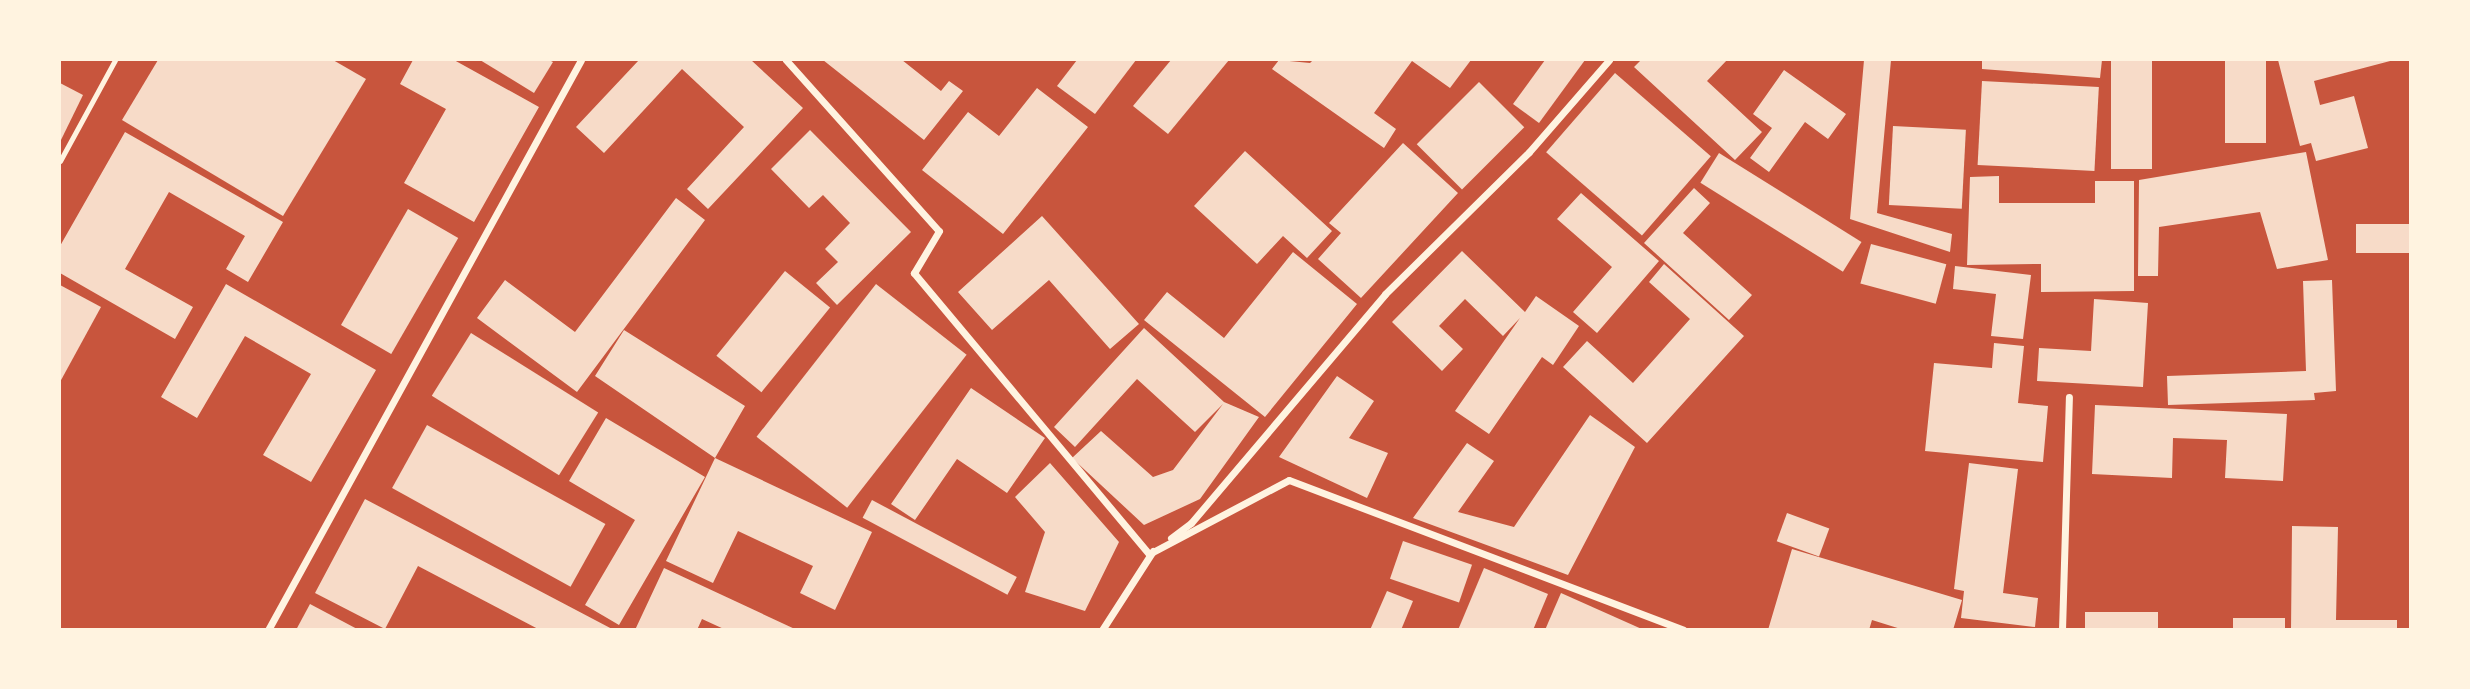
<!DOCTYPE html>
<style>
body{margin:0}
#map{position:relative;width:2470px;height:689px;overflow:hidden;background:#c8553d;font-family:"Playfair Display",serif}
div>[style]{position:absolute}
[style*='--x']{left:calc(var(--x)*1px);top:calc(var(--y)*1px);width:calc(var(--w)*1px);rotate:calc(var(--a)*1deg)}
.building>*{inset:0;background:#f7dbc8;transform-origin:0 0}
.service>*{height:5px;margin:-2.5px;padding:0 2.5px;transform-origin:2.5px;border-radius:2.5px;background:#fff3e0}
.minor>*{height:7px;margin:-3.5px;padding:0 3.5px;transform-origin:3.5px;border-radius:3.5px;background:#fff3e0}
span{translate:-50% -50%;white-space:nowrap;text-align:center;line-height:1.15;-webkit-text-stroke:6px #fff3e0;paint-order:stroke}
.frame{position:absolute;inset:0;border:61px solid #fff3e0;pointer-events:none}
</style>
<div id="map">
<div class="building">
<i style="clip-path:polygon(158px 60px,333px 60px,366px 79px,283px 216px,122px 120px)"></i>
<i style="clip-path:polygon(413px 60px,454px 60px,539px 107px,474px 222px,404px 183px,446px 109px,400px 84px)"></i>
<i style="clip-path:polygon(480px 60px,549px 60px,553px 62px,534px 93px)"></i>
<i style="clip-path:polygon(639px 60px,751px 60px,803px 108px,708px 209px,687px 189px,744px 127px,682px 69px,604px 153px,576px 127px)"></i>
<i style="clip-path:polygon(823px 60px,902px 60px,941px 91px,949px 81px,963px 91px,924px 140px)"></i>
<i style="clip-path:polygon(1077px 60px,1136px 60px,1095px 114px,1057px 86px)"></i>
<i style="clip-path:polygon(1171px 60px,1229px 60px,1168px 134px,1133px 106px)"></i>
<i style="clip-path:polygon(1279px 60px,1310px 63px,1313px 60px,1471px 60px,1450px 88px,1412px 61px,1374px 113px,1396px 129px,1384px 148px,1272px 69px)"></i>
<i style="clip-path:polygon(1545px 60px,1585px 60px,1539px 123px,1513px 104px)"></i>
<i style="clip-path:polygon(1641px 60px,1727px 60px,1707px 81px,1762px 132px,1735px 160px,1634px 67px)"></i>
<i style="clip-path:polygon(1864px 60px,1891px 60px,1877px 213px,1952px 234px,1950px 252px,1850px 219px)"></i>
<i style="clip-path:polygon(1982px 60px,2102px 60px,2100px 78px,1982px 69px)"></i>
<i style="left:2111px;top:60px;width:41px;height:109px"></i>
<i style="left:2225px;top:60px;width:41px;height:83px"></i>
<i style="clip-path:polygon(2278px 60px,2394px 60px,2314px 81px,2320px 105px,2354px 96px,2368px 148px,2316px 161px,2311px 143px,2300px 146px)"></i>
<i style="clip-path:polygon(1784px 70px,1846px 114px,1828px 139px,1805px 122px,1769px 172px,1750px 158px,1772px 128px,1753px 114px)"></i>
<i style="left:1615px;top:73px;width:127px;height:105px;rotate:41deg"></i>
<i style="left:1982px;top:81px;width:117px;height:84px;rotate:3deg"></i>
<i style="left:1479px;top:82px;width:64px;height:88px;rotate:45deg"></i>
<i style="clip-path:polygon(60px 83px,83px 95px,60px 142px)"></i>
<i style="clip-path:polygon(1037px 88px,1088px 127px,1003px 234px,922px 170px,968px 112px,999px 136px)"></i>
<i style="left:1893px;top:126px;width:73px;height:79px;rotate:3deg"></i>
<i style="clip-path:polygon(810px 130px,911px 232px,837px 305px,816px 283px,838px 262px,825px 249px,850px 223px,823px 195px,809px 208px,771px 169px)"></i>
<i style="clip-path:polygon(125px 132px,283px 222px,248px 282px,226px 269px,245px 236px,169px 192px,125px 269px,193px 307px,175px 339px,60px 273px,60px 246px)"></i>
<i style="clip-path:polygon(1403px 143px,1458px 193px,1361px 298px,1318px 259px,1341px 233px,1329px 223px)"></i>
<i style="clip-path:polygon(1245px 151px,1332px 231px,1307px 258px,1283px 236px,1257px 264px,1194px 206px)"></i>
<i style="clip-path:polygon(2306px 152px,2328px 260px,2277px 269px,2260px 212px,2159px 227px,2158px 276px,2138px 276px,2139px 180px)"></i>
<i style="left:1719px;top:153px;width:168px;height:35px;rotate:32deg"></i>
<i style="clip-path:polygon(1999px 176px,1999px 203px,2095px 203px,2095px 181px,2134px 181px,2134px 291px,2041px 292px,2041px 264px,1967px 265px,1970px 177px)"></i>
<i style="clip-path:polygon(1694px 188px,1710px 203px,1683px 233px,1752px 295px,1729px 320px,1644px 243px)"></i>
<i style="clip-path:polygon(1581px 193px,1659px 261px,1597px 333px,1573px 312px,1612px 267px,1557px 219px)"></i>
<i style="clip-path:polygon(676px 198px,705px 220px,577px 392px,477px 318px,505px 280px,575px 332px)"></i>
<i style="left:408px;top:209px;width:58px;height:134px;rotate:30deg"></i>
<i style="clip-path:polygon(1042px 216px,1139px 324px,1110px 349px,1049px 280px,992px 330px,958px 292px)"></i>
<i style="left:2410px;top:224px;width:29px;height:54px;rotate:90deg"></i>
<i style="left:1871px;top:244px;width:78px;height:41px;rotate:15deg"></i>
<i style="clip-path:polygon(1462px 251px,1525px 312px,1536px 296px,1579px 326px,1553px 365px,1542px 357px,1489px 434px,1455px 411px,1520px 318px,1503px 336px,1465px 299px,1439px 326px,1463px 349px,1442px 371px,1392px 322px)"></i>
<i style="clip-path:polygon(1293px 252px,1357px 304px,1265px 417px,1144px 320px,1167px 292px,1224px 338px)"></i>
<i style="clip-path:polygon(1664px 264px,1744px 336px,1647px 443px,1563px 367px,1587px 341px,1633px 383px,1690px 319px,1649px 282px)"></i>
<i style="clip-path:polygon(1955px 266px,2031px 275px,2023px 339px,1991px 336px,1996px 294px,1953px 289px)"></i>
<i style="left:785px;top:271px;width:58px;height:109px;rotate:39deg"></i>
<i style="clip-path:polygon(2332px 280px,2336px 391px,2314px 393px,2315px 400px,2168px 405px,2167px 376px,2306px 371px,2303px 281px)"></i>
<i style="clip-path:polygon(226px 284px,376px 370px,311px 482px,263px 455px,311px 374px,245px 336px,197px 418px,161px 397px)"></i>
<i style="left:876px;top:284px;width:115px;height:194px;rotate:38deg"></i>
<i style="clip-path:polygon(60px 285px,101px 307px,60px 382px)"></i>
<i style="clip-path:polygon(2094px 299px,2148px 303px,2143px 387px,2037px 381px,2039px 348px,2091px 351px)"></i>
<i style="clip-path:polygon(1144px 328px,1224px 402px,1259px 417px,1200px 499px,1144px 525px,1072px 458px,1101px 431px,1153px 477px,1173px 470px,1223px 404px,1195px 432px,1137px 379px,1075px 447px,1054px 427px)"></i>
<i style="clip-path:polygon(624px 330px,745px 406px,715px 458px,872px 532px,835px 610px,800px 593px,813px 566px,738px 531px,713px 583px,666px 561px,715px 458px,595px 376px)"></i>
<i style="left:471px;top:333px;width:150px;height:74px;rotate:32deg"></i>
<i style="clip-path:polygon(1994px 343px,2024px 346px,2018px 403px,2048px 406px,2043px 462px,1925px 451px,1934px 363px,1992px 368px)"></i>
<i style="clip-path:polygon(1337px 376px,1374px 401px,1349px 438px,1388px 453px,1367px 498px,1279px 457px)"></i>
<i style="clip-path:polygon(971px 388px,1045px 438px,1007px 493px,957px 459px,915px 520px,891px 504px)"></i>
<i style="clip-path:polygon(2095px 405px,2287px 414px,2283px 481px,2225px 478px,2227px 440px,2173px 438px,2172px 478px,2092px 474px)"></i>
<i style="clip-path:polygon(1590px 415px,1635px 447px,1568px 575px,1413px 518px,1467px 443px,1494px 461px,1458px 512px,1514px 527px)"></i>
<i style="clip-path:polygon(606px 418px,705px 477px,619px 625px,585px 605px,635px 520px,569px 481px)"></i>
<i style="left:427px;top:425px;width:204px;height:72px;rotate:29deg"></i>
<i style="clip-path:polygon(1050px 463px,1119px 542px,1085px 611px,1025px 592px,1045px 532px,1015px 497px)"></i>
<i style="clip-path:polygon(1969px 463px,2018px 469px,2003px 593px,2038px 598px,2035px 627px,1961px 618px,1964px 591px,1954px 589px)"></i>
<i style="clip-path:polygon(365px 499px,614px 630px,540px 630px,418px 566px,385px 629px,315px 593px)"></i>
<i style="left:872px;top:500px;width:164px;height:20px;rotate:28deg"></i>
<i style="left:1787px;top:513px;width:45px;height:30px;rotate:20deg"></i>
<i style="clip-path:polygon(2292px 526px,2338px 527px,2336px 620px,2397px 620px,2397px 630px,2291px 630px)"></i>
<i style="left:1403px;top:541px;width:73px;height:40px;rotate:19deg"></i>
<i style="clip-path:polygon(1792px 549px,1962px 600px,1953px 630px,1904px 630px,1872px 620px,1869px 630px,1768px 630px)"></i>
<i style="clip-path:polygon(664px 568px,797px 630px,726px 630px,702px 619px,697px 630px,635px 630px)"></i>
<i style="clip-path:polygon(1484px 568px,1548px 594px,1533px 630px,1458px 630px)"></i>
<i style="clip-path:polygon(1387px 591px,1413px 601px,1401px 630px,1370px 630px)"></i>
<i style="clip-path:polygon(1561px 593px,1644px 630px,1545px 630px)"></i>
<i style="clip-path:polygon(310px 604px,359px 630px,296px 630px)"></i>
<i style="left:2085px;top:612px;width:73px;height:18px"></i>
<i style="left:2233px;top:618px;width:52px;height:12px"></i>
</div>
<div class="service">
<i style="--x:60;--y:161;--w:115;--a:-61.4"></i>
</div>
<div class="minor">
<i style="--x:786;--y:60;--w:229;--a:48.2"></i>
<i style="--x:939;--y:231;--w:49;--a:120.8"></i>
<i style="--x:914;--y:273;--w:366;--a:50.1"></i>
<i style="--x:1149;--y:554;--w:158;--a:-27.9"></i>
<i style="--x:1289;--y:480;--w:422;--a:20.8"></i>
<i style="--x:1171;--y:538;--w:25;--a:-37"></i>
<i style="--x:1191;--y:523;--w:300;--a:-49.7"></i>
<i style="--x:1385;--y:294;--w:202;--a:-44.6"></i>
<i style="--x:1529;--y:152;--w:122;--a:-49"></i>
<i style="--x:268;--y:630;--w:650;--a:-61.23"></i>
<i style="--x:1102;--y:630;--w:94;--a:-57.2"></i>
<i style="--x:2062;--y:630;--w:233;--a:-88.3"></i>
</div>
<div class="frame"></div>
</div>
